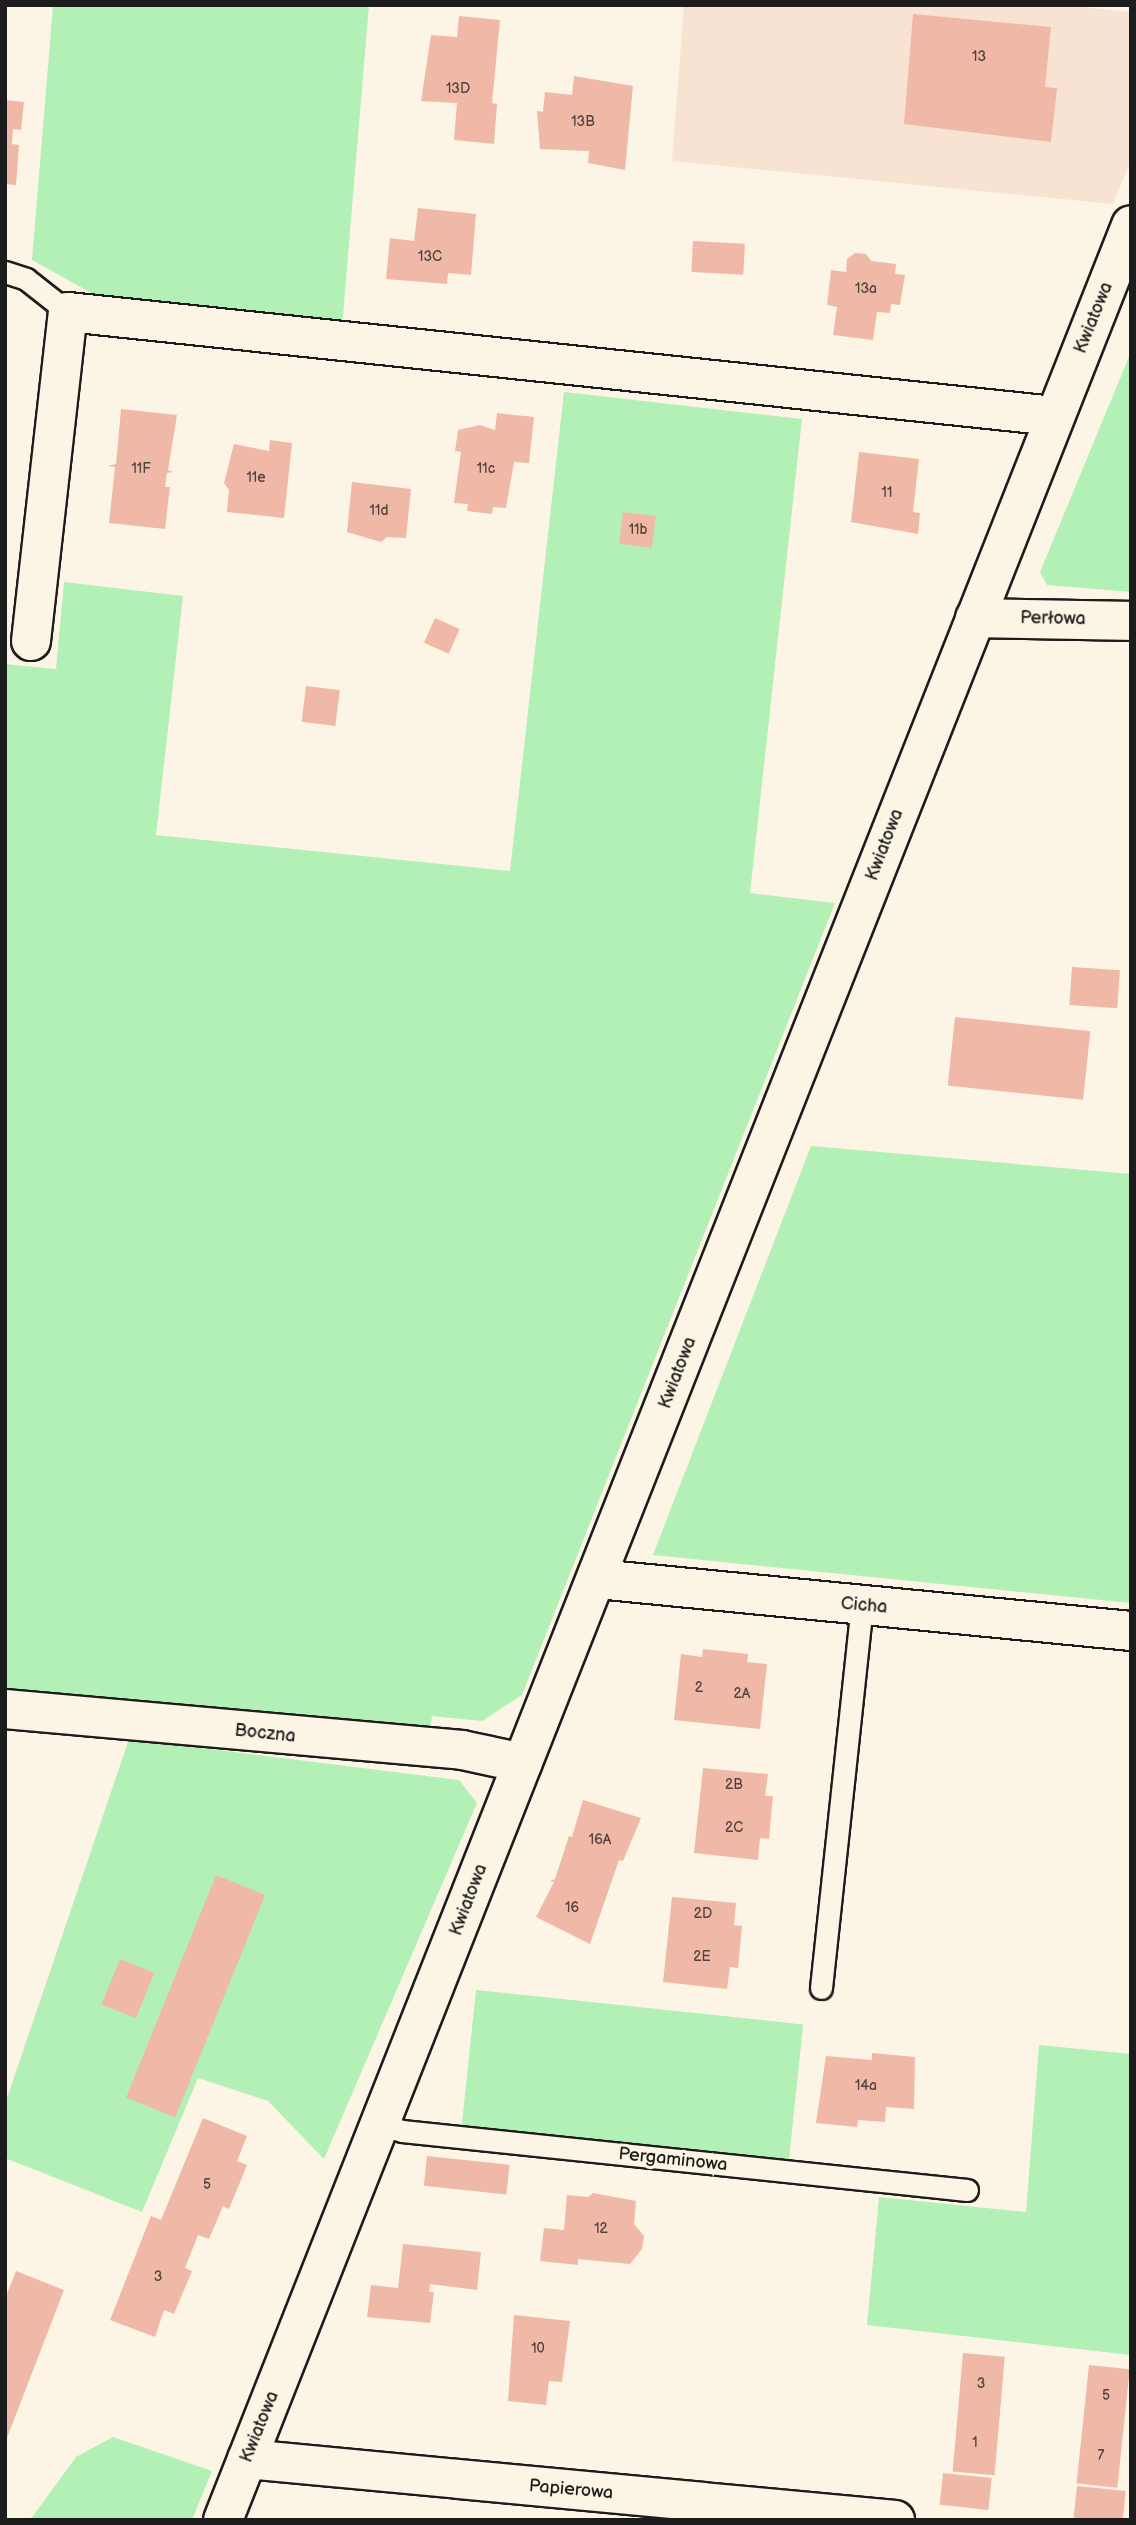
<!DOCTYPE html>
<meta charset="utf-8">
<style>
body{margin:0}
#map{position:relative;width:1136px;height:2525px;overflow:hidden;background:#fcf5e5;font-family:"Balsamiq Sans",sans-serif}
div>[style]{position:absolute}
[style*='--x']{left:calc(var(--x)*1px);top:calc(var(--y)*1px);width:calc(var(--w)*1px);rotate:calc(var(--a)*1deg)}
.built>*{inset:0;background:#f8e3d2}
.green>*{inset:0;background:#b3f0b6;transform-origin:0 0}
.building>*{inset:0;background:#f0b8a7;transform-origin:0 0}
.roads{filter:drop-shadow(2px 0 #1c1c1c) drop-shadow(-2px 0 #1c1c1c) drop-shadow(0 2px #1c1c1c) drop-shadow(0 -2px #1c1c1c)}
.lane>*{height:21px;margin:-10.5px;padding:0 10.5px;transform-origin:10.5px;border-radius:10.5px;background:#fcf5e5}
.street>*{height:38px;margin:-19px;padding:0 19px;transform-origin:19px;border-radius:19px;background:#fcf5e5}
span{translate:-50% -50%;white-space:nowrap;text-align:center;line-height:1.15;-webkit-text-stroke:6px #fcf5e5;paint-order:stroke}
.number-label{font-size:14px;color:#51433f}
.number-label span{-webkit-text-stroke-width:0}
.street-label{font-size:18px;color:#1c1c1c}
.frame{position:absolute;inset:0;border:7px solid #1c1c1c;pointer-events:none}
</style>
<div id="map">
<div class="built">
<i style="clip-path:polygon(684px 5px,1059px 5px,1131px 12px,1131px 161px,1113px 204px,672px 161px)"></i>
</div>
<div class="green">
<i style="clip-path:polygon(53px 5px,369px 5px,342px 327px,113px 305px,32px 260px)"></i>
<i style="clip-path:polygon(1131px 352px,1131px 592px,1047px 585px,1040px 572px)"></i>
<i style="clip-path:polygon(564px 392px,802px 419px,750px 893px,835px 903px,522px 1695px,482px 1721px,432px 1716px,429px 1737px,5px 1697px,5px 664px,56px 669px,64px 582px,183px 596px,156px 835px,510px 871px)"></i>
<i style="clip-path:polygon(811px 1146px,1131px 1174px,1131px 1603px,653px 1555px)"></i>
<i style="clip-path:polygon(129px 1739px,459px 1780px,477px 1803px,324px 2159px,268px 2101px,198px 2078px,142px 2212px,5px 2158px,5px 2104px)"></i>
<i style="left:476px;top:1990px;width:329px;height:136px;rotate:6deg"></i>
<i style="clip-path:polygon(1039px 2045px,1131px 2054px,1131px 2355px,867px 2325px,879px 2197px,1026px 2212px)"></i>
<i style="clip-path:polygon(113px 2437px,212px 2471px,192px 2520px,30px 2520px,76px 2457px)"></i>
</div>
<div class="building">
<i style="clip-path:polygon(913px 14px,1051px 27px,1045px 87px,1057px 88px,1051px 142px,904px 124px)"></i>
<i style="clip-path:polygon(459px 16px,500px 20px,492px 103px,497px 104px,494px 144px,454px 140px,457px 103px,421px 101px,431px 35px,457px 37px)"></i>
<i style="clip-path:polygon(574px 76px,633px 86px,625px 170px,588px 163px,589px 151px,540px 149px,537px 111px,543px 112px,545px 92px,572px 95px)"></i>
<i style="clip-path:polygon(5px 100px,24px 102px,21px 130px,13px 129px,12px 144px,19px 145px,16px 185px,5px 184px)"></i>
<i style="clip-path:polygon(418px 208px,476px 214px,471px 275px,448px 273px,447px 284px,386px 279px,390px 238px,414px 241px)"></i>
<i style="left:693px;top:241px;width:52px;height:31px;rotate:3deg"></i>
<i style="clip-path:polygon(855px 253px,866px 254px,871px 261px,896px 264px,895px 274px,905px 275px,900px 305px,891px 304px,890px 313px,877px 312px,873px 340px,833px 335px,837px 307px,827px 305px,831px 270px,846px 272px,847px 259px)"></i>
<i style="clip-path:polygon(121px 409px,177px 415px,168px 470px,173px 472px,167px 473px,165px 487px,170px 487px,165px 529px,109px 523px,115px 467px,107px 466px,116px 464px)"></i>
<i style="clip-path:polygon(497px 413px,534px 417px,529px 463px,514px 462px,506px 508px,493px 507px,492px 514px,467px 511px,468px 504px,454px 503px,461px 452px,455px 451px,458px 430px,480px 425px,495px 430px)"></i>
<i style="clip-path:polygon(270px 440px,292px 443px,284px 518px,227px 512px,229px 490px,224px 483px,234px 444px,269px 451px)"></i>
<i style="clip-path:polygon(859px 452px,919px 459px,913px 512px,920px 513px,918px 534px,851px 522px)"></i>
<i style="clip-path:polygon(352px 482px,411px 489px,406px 538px,387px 537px,381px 542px,347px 532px)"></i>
<i style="left:623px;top:512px;width:33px;height:32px;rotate:7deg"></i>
<i style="left:435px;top:618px;width:27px;height:27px;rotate:24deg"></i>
<i style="left:306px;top:686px;width:34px;height:36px;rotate:7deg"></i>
<i style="left:1072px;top:967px;width:48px;height:38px;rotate:4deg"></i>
<i style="left:955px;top:1017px;width:136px;height:69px;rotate:6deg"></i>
<i style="clip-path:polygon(703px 1649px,748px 1654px,747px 1662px,767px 1664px,760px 1729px,674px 1720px,681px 1654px,702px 1657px)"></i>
<i style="clip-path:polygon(703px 1768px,768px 1774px,765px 1796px,773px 1796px,769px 1839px,760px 1838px,758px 1860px,694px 1853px)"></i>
<i style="clip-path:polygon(583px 1800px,641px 1818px,623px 1861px,619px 1860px,590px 1944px,536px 1917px,554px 1882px,550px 1881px,555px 1879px,569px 1836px,572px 1837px)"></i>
<i style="left:216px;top:1875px;width:53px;height:240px;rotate:22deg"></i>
<i style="clip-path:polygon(672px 1897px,736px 1903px,734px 1925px,742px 1926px,738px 1968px,730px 1967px,727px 1989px,663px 1982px)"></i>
<i style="left:120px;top:1959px;width:37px;height:49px;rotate:22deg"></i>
<i style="clip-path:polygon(872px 2053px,915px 2057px,914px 2109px,886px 2107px,885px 2122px,858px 2120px,857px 2127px,816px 2123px,826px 2056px,872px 2060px)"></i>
<i style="clip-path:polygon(203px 2118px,247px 2136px,237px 2161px,247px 2165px,229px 2209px,223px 2206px,209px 2239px,198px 2235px,185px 2268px,192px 2271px,174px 2314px,164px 2310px,155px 2337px,110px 2320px,151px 2216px,161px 2220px)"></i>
<i style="left:427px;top:2156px;width:83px;height:30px;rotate:6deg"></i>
<i style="clip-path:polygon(593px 2193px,636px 2201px,634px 2224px,644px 2236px,642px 2249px,630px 2264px,578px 2259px,578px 2265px,540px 2261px,544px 2228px,564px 2230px,567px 2195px,588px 2197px)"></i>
<i style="clip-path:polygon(403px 2244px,481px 2252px,477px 2290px,430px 2284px,429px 2292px,434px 2292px,430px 2323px,367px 2317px,371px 2285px,398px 2288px)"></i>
<i style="clip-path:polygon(16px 2271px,64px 2290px,5px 2443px,5px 2299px)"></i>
<i style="clip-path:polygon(514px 2315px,570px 2321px,562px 2382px,549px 2381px,546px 2405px,508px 2401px)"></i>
<i style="left:963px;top:2353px;width:42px;height:119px;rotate:5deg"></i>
<i style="left:1089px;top:2365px;width:41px;height:119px;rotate:6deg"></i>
<i style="left:943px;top:2473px;width:49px;height:32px;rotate:6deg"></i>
<i style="left:1077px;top:2486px;width:49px;height:32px;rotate:6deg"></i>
</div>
<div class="roads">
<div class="lane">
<i style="--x:5;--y:272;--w:22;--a:18"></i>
<i style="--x:26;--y:279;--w:53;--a:38.2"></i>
<i style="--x:821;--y:1988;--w:384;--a:-83.9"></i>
<i style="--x:380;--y:2125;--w:23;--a:15"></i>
<i style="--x:402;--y:2131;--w:568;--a:5.96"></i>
</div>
<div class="street">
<i style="--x:975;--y:618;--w:156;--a:1.1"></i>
<i style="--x:31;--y:641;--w:331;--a:-83.6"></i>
<i style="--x:68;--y:312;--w:991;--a:6.02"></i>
<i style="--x:597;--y:1579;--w:537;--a:5.56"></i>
<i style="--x:5;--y:1709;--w:459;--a:5.1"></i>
<i style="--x:462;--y:1750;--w:62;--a:12"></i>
<i style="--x:247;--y:2459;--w:651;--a:5.38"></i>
<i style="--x:223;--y:2520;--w:2468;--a:-68.41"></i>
</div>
</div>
<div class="number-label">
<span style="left:979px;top:57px">13</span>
<span style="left:458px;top:89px">13D</span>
<span style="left:583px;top:122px">13B</span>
<span style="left:430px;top:257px">13C</span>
<span style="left:866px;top:289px">13a</span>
<span style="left:141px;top:469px">11F</span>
<span style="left:486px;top:469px">11c</span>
<span style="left:256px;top:478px">11e</span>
<span style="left:887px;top:493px">11</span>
<span style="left:379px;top:511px">11d</span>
<span style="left:638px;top:530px">11b</span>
<span style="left:699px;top:1688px">2</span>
<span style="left:742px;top:1694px">2A</span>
<span style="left:734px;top:1785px">2B</span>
<span style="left:734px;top:1828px">2C</span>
<span style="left:600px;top:1840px">16A</span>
<span style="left:572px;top:1908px">16</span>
<span style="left:703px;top:1914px">2D</span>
<span style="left:702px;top:1957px">2E</span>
<span style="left:866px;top:2086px">14a</span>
<span style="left:207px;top:2185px">5</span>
<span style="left:601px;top:2229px">12</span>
<span style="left:158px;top:2277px">3</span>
<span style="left:538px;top:2349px">10</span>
<span style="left:981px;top:2384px">3</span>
<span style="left:1106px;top:2396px">5</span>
<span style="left:975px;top:2443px">1</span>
<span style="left:1101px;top:2456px">7</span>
</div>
<div class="street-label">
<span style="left:1094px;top:318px;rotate:-68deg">Kwiatowa</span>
<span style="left:1053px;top:619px;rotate:1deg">Perłowa</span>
<span style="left:885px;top:845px;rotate:-69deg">Kwiatowa</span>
<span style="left:678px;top:1373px;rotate:-69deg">Kwiatowa</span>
<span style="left:864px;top:1606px;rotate:5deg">Cicha</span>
<span style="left:265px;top:1734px;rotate:6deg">Boczna</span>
<span style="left:469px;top:1900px;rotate:-69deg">Kwiatowa</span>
<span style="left:673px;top:2160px;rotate:6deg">Pergaminowa</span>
<span style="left:260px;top:2427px;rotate:-68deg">Kwiatowa</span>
<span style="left:571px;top:2490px;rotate:5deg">Papierowa</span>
</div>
<div class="frame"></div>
</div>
